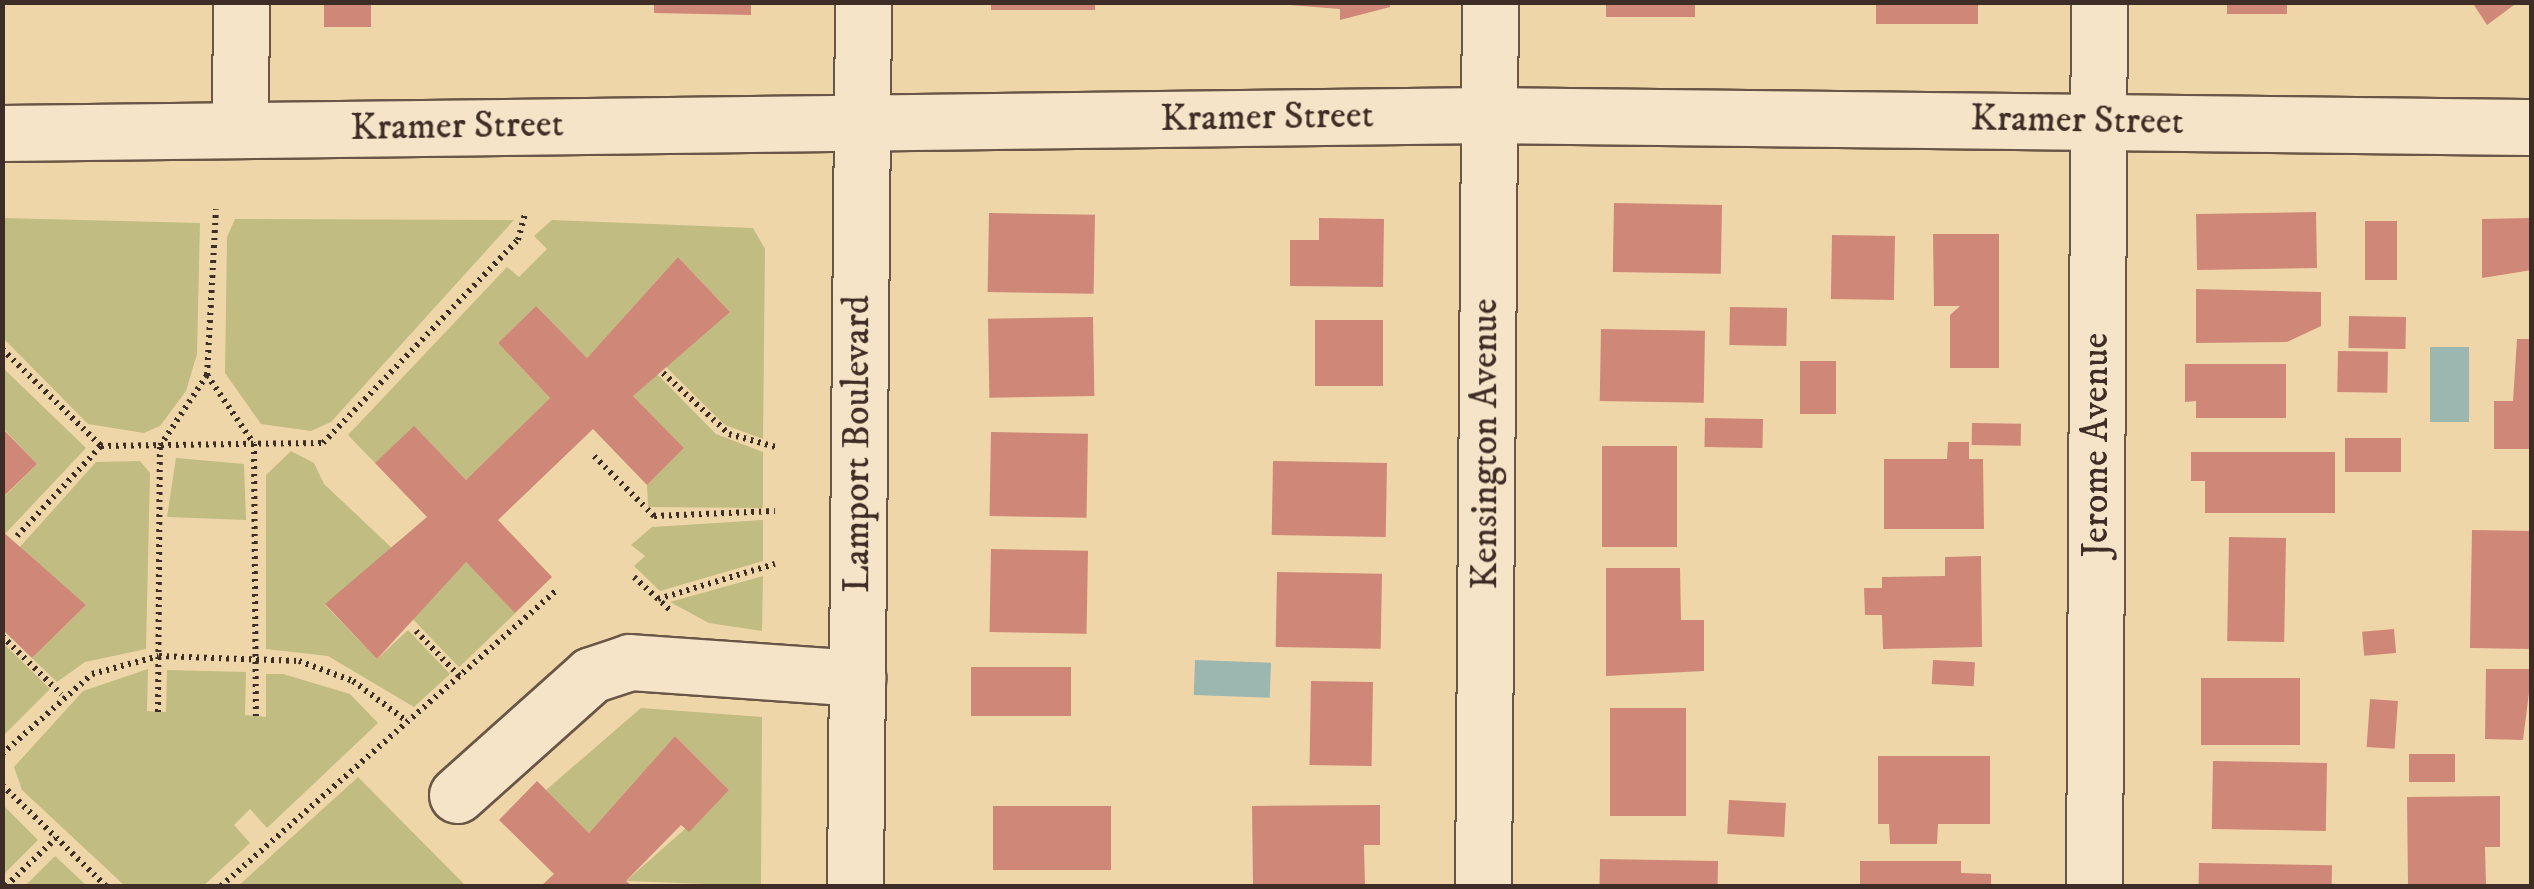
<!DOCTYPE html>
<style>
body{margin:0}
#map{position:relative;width:2534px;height:889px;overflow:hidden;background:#efd6a9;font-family:"IM FELL DW Pica",serif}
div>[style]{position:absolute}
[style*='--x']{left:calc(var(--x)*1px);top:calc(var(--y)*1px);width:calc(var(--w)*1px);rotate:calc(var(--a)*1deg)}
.green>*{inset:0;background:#c1bc82;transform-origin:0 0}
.water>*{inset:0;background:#9cb7b0;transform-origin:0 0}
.building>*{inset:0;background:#cf8778;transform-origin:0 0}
.path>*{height:6px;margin-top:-3px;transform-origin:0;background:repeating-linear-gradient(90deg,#3e2c26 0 2.5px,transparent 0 7.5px)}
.roads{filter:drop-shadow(2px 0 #6a5647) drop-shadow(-2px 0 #6a5647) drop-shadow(0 2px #6a5647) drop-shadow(0 -2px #6a5647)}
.minor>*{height:55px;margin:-27.5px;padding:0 27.5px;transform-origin:27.5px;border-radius:27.5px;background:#f5e4c7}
span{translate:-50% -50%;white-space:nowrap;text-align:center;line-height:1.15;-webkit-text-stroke:10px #f5e4c7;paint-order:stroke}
.street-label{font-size:38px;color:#3e2c26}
.frame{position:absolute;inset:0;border:5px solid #3e2c26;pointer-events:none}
</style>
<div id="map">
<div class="green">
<i style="clip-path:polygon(3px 218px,200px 223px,197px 354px,186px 391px,160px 426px,144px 433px,88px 424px,3px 338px)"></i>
<i style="clip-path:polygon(235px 219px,514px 220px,331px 422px,311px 431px,261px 424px,225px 373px,227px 237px)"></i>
<i style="clip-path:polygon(552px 220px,753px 228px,765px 249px,763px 439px,725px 425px,664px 365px,730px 312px,678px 257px,587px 358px,536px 306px,498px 343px,550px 398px,466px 480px,414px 427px,375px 463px,348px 435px,507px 267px,519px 277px,547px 249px,534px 236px)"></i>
<i style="clip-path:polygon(2px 367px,86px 448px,5px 534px,3px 498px,37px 464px,3px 428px)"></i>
<i style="clip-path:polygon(656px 373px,716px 434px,763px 452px,763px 508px,648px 507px,647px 485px,684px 448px,633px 396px)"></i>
<i style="clip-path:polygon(291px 451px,314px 463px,324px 484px,393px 549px,325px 605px,377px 659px,408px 630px,450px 674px,414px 707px,328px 656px,266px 649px,266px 475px)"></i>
<i style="clip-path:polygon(176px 458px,244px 464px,246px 520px,167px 517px)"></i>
<i style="clip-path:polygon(140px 461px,150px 473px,146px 649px,85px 662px,57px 682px,32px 658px,86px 605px,19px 548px,96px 462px)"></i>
<i style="clip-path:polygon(763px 520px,763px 561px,660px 591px,634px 566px,645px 556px,631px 545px,652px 527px)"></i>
<i style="left:466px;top:562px;width:71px;height:78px;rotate:46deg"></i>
<i style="clip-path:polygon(763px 576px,762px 631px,709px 623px,670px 602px)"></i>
<i style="clip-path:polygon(3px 643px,50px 689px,3px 736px,2px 736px)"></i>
<i style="clip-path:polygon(148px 669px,147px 711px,166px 712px,167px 670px,246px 672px,245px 715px,266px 717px,266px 674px,283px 674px,350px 694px,378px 723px,267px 828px,250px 809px,234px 825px,250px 843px,203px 886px,125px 886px,22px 790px,14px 767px,83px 691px)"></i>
<i style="clip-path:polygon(641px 708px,762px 717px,761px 886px,626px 881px,729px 790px,675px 736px,589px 833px,546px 790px)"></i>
<i style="clip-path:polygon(358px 777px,466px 886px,238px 886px)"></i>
<i style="clip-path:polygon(3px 805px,38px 840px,3px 875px,2px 875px)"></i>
<i style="clip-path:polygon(55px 856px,87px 886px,25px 886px)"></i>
</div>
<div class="water">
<i style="left:2430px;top:347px;width:39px;height:75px"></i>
<i style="left:1195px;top:660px;width:76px;height:35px;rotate:2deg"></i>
</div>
<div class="building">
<i style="left:324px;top:2px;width:47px;height:25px"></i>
<i style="clip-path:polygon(654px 2px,751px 2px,751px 15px,654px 13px)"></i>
<i style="left:991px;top:2px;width:104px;height:8px"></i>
<i style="clip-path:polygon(1252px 2px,1390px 2px,1390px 7px,1340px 20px,1340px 9px)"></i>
<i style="left:1606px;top:2px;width:89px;height:15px"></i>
<i style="left:1876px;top:2px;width:102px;height:22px"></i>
<i style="left:2227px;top:2px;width:60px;height:12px"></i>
<i style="clip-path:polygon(2472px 2px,2518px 2px,2487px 25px)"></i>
<i style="left:1614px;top:203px;width:108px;height:69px;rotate:1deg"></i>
<i style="left:2316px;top:212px;width:56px;height:120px;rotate:89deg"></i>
<i style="left:989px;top:213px;width:106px;height:79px;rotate:1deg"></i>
<i style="clip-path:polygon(1319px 218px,1384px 219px,1383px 287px,1290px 286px,1290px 240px,1319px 240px)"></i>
<i style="clip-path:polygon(2532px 218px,2532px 270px,2482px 278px,2482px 219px)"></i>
<i style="left:2365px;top:221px;width:32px;height:59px"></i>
<i style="clip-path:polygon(1933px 234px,1999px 234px,1999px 368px,1950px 368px,1950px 315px,1960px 306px,1934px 306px)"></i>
<i style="left:1832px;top:235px;width:63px;height:64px;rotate:1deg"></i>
<i style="clip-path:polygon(678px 257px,730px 312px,633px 396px,684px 448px,647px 485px,593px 429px,498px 520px,552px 577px,515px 613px,466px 562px,377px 659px,325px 604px,427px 517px,375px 463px,414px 426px,466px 480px,550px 398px,498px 343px,536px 306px,587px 358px)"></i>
<i style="clip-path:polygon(2196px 289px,2321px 292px,2321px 326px,2287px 342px,2196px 343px)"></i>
<i style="left:1730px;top:307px;width:57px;height:38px;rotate:1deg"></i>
<i style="left:2349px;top:316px;width:57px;height:32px;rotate:1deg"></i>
<i style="left:1093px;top:317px;width:79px;height:105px;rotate:89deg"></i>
<i style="left:1315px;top:320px;width:68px;height:66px"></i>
<i style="left:1601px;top:329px;width:104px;height:72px;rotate:1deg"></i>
<i style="clip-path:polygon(2517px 339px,2532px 339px,2532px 449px,2494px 449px,2494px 401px,2513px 401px)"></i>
<i style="left:2338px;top:351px;width:50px;height:41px;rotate:1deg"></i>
<i style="left:1800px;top:361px;width:36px;height:53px"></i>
<i style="clip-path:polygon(2185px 364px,2286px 364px,2286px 418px,2196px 418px,2196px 401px,2185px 402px)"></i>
<i style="left:1705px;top:418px;width:58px;height:29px;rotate:1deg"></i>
<i style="left:1972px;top:423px;width:49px;height:22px;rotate:1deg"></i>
<i style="clip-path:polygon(2px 428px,37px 464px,2px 498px)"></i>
<i style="left:991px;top:432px;width:97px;height:84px;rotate:1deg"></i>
<i style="left:2345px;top:438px;width:56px;height:34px"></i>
<i style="clip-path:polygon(1948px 442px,1969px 442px,1969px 459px,1983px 459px,1984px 529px,1884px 529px,1884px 459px,1947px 459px)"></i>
<i style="left:1677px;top:446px;width:101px;height:75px;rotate:90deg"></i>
<i style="clip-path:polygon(2191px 452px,2335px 452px,2335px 513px,2205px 513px,2205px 481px,2191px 481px)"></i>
<i style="left:1273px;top:461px;width:114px;height:74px;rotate:1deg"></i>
<i style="left:2472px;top:530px;width:60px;height:118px;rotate:1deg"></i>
<i style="clip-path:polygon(2px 531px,86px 605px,32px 658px,2px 629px)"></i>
<i style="left:2229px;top:537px;width:57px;height:104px;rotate:1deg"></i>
<i style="left:991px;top:549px;width:97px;height:83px;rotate:1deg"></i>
<i style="clip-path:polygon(1981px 556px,1982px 647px,1883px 649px,1882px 615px,1865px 615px,1864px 588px,1882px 588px,1882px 577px,1945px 576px,1945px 557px)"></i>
<i style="clip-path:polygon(1606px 568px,1680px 568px,1681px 620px,1704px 620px,1704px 671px,1606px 676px)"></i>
<i style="left:1277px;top:572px;width:105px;height:75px;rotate:1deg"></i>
<i style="left:2394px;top:629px;width:24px;height:32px;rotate:85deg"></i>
<i style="left:1933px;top:660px;width:42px;height:24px;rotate:3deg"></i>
<i style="left:971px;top:667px;width:100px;height:49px"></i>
<i style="clip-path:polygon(2486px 669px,2532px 669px,2523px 740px,2485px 739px)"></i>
<i style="left:2201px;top:678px;width:99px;height:67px"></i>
<i style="left:1311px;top:681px;width:62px;height:84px;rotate:1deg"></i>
<i style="left:2370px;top:699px;width:28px;height:48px;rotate:4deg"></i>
<i style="left:1686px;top:708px;width:108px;height:76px;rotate:90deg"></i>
<i style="clip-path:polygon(675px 736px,729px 790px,689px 832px,681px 825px,626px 881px,632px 886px,541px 886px,554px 874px,499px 820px,537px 781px,589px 833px)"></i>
<i style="left:2409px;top:754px;width:46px;height:28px"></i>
<i style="clip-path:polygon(1878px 756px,1990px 756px,1990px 824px,1938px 824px,1937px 844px,1890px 844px,1889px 824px,1878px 824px)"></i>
<i style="left:2213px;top:761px;width:114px;height:68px;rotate:1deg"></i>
<i style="clip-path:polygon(2500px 796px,2500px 847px,2485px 847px,2486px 886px,2408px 886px,2407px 797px)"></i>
<i style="left:1729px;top:800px;width:57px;height:34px;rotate:3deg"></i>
<i style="clip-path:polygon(1380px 805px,1380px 845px,1364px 845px,1365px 886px,1253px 886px,1252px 806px)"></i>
<i style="left:1111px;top:806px;width:64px;height:118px;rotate:90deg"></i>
<i style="left:1600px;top:859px;width:118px;height:27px;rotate:1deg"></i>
<i style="clip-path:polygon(1860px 861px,1961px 861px,1961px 873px,1991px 874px,1991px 886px,1860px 886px)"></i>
<i style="left:2199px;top:863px;width:133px;height:23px;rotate:1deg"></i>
</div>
<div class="path">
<i style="--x:2;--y:349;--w:139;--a:44.4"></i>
<i style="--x:101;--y:446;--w:222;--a:-0.8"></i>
<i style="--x:323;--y:443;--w:281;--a:-46.2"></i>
<i style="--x:518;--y:240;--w:27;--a:-75"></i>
<i style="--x:663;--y:373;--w:90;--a:42.7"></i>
<i style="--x:729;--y:434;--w:49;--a:15.5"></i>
<i style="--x:207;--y:375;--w:83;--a:55.7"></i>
<i style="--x:254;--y:444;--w:272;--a:89.6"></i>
<i style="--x:594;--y:456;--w:85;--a:45"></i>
<i style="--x:654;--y:516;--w:121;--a:-2.4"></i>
<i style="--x:17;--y:536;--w:123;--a:-47"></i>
<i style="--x:634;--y:577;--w:49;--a:42.5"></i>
<i style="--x:658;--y:599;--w:122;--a:-16.7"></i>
<i style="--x:416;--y:631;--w:65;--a:46.2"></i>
<i style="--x:2;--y:636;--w:83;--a:44.5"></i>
<i style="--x:158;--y:712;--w:266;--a:-89.6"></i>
<i style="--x:160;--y:446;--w:85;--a:-56.5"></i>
<i style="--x:207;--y:375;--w:166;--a:-86.9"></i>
<i style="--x:2;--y:754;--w:120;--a:-41.6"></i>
<i style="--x:92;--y:674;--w:69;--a:-15"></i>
<i style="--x:159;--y:656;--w:140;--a:2"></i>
<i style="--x:299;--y:661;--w:58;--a:20.3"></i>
<i style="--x:353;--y:681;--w:64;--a:36.7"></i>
<i style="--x:2;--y:785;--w:145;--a:44.2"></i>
<i style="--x:6;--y:886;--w:69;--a:-43.8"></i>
<i style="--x:221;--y:886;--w:448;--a:-41.4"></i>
</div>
<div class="roads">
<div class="minor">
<i style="--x:240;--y:130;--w:128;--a:-89.6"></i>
<i style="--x:2;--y:133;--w:1486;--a:-0.69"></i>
<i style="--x:1488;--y:115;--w:1044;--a:0.66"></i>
<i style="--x:457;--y:795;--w:180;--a:-41.8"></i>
<i style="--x:591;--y:675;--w:41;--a:-18.4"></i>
<i style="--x:630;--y:662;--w:228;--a:4"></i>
<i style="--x:855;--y:886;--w:884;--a:-89.48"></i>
<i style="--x:1483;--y:886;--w:884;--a:-89.55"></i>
<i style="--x:2094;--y:886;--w:884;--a:-89.68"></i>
</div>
</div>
<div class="street-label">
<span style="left:1267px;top:118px;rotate:-1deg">Kramer Street</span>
<span style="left:2077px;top:121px;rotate:1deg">Kramer Street</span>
<span style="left:457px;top:127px;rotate:-1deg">Kramer Street</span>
<span style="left:858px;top:444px;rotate:-90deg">Lamport Boulevard</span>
<span style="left:1486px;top:444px;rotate:-90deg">Kensington Avenue</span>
<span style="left:2097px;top:445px;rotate:-90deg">Jerome Avenue</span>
</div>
<div class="frame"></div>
</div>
